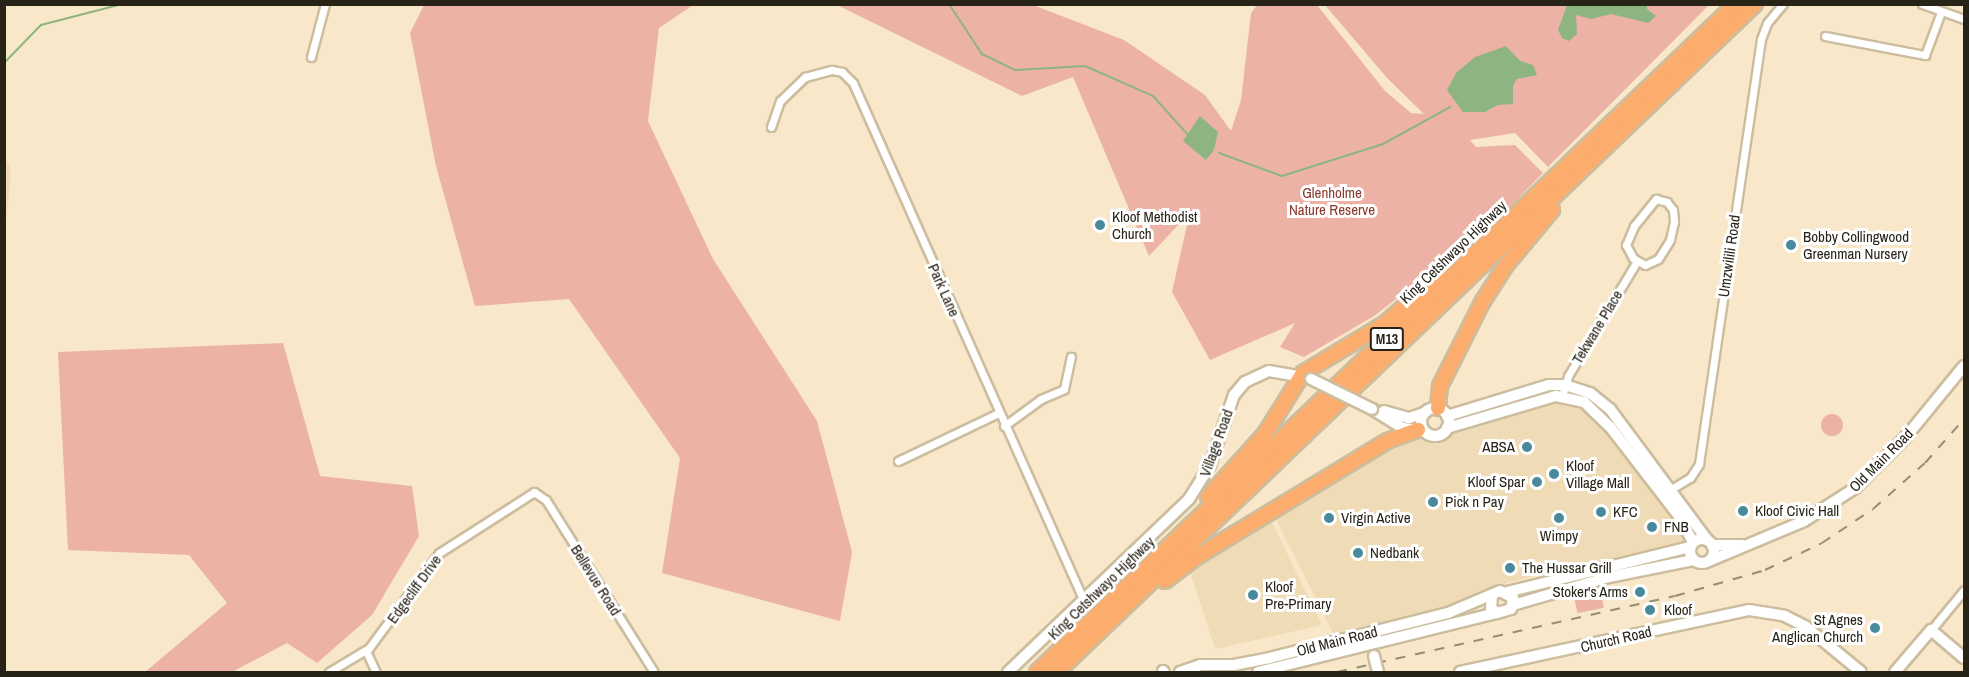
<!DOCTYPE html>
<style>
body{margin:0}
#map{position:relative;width:1969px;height:677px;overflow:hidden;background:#f8e8c9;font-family:"Archivo Narrow",sans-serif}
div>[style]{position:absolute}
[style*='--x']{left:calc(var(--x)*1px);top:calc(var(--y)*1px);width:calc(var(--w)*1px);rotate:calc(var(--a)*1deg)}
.built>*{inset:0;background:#efdcb7}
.green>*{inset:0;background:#ecb2a5;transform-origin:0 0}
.round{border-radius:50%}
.water>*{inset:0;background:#8eb482}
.stream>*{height:2px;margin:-1px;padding:0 1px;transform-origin:1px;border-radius:1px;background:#8eb482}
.roads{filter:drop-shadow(2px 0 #ccbd9e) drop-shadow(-2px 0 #ccbd9e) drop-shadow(0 2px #ccbd9e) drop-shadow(0 -2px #ccbd9e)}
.street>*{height:7px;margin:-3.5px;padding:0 3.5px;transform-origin:3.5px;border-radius:3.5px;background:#fff}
.secondary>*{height:10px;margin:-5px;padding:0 5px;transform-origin:5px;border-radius:5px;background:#fff}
.secondary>.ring{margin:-5px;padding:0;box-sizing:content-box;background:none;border:10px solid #fff;border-radius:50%}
.highway>*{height:14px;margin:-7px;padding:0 7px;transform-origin:7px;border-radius:7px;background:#fcad6d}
.rail>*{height:2px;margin-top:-1px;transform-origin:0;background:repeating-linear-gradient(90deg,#978c76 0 10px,transparent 0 20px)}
.bridges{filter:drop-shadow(2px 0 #ccbd9e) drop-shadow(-2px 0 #ccbd9e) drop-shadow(0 2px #ccbd9e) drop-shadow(0 -2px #ccbd9e)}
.secondary-bridge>*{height:10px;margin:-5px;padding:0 5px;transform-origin:5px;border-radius:5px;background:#fff}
.dots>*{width:16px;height:16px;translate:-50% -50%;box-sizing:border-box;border:3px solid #fff;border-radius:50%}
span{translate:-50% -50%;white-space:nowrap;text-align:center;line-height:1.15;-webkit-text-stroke:6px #fff;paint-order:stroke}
.shield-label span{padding:2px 4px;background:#fff;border:2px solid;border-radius:4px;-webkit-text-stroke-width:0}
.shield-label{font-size:14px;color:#282317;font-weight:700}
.park-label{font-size:15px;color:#893a2c}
.poi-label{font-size:15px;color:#282317}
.left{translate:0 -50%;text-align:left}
.right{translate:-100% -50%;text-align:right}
.street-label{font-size:15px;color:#282317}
.frame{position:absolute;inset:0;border:6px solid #282317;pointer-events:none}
</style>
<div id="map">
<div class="built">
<i style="clip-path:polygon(5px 156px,11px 171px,5px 236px)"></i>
<i style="clip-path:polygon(1561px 398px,1594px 412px,1662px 497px,1687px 539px,1687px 544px,1534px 576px,1496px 586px,1475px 598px,1335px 637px,1272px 512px,1396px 440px,1426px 432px,1439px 436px,1450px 429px)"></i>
<i style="clip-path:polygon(1269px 516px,1322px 625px,1215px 649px,1188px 566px)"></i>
</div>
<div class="green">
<i style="clip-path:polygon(424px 5px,693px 5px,659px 28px,648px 121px,713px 259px,817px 421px,852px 552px,840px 621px,662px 573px,680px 458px,569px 299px,475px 306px,436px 166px,410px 33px)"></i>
<i style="clip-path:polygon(837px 5px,1033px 5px,1124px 40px,1205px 95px,1231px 131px,1241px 100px,1251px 13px,1257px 5px,1317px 5px,1385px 91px,1411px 113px,1424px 114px,1387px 78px,1325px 5px,1709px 5px,1548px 167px,1515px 133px,1470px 140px,1476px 147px,1515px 145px,1543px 173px,1490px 227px,1374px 316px,1304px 357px,1280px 347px,1295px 323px,1210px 360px,1172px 292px,1187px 225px,1184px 219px,1149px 256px,1073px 77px,1022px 96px)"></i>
<i style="clip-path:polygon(283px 343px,320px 476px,412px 486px,419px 536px,372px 615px,317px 663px,287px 643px,232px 672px,145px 672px,227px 603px,189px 555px,68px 550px,58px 352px)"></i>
<i class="round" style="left:1821px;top:414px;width:22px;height:22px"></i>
<i style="left:1601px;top:594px;width:14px;height:27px;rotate:78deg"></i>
</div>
<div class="water">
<i style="clip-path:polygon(1567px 5px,1647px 5px,1647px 9px,1656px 16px,1648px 23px,1611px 14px,1591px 19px,1576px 15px,1577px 34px,1569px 41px,1562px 38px,1558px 30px)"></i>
<i style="clip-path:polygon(1506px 46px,1520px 61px,1533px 65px,1537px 75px,1517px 79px,1513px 86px,1513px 104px,1498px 105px,1485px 112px,1463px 112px,1447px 90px,1456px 73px,1475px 57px)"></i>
<i style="clip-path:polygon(1200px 116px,1218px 132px,1214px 150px,1206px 160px,1183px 141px)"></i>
</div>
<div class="stream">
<i style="--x:949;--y:4;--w:60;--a:56.6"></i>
<i style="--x:982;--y:54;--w:37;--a:26"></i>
<i style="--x:1015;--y:70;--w:70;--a:-3.3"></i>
<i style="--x:1085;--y:66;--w:74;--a:23.8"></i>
<i style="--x:1153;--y:96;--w:52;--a:48.1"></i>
<i style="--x:4;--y:63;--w:53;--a:-45.8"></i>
<i style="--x:41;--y:25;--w:84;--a:-14.5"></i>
<i style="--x:1219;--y:153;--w:67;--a:20.1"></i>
<i style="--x:1282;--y:176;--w:106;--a:-17.6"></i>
<i style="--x:1383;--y:144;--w:77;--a:-28.9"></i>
</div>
<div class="roads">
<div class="street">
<i style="--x:1922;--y:4;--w:45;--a:19.7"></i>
<i style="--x:1825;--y:36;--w:102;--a:10.8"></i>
<i style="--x:1925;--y:55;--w:46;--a:-69.6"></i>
<i style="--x:311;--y:57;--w:55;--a:-75.2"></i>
<i style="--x:771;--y:127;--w:28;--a:-71"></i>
<i style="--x:780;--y:101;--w:35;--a:-44"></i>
<i style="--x:805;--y:77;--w:28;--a:-15"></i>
<i style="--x:832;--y:70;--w:10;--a:11"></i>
<i style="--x:842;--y:72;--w:16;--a:45"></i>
<i style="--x:853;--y:83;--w:567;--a:65.97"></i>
<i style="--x:1656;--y:199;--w:11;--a:15"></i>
<i style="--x:1667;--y:202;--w:10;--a:53"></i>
<i style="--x:1673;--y:210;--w:12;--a:85"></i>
<i style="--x:1674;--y:222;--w:18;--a:103"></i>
<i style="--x:1670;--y:240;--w:22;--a:122"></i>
<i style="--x:1658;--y:259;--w:14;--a:155"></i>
<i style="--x:1645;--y:265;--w:14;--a:-150"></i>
<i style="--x:1633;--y:258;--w:15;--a:-118"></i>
<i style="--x:1626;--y:245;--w:21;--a:-67"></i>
<i style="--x:1634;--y:226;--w:35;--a:-51"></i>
<i style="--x:1562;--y:396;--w:21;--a:-73"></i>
<i style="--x:1568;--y:376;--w:134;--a:-59"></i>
<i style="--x:1004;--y:426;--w:46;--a:-36.1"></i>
<i style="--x:1041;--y:399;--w:25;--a:-23"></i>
<i style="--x:1064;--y:389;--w:33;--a:-78"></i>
<i style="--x:898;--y:461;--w:111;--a:-25.6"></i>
<i style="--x:1668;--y:491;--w:26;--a:-31"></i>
<i style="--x:1690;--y:478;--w:17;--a:-57"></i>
<i style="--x:1699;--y:464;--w:429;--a:-81.7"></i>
<i style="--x:1761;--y:39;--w:17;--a:-69"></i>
<i style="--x:1767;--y:23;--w:25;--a:-50"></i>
<i style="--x:1931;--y:630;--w:52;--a:-50.5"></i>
<i style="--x:366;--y:651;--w:23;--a:65"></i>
<i style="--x:329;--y:672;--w:47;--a:-31"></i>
<i style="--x:369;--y:648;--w:118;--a:-53.6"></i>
<i style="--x:439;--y:553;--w:113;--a:-32.7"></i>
<i style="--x:534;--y:492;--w:14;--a:34"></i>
<i style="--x:546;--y:500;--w:203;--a:57.9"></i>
</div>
<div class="secondary">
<i class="ring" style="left:1421px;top:408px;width:18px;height:18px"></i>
<i style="--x:1372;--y:409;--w:36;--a:32"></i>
<i style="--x:1403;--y:428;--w:14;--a:8"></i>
<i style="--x:1384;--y:411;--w:26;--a:16"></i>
<i style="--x:1409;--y:418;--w:16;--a:-18"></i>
<i style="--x:1447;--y:416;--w:107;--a:-16.9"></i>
<i style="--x:1549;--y:385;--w:16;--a:0"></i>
<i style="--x:1565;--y:385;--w:26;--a:18"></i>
<i style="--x:1590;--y:393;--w:26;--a:39"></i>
<i style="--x:1610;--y:409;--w:164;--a:53.4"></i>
<i style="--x:1447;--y:428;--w:114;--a:-16.4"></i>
<i style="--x:1556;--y:396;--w:29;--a:12"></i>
<i style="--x:1584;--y:402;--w:37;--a:44"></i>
<i style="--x:1611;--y:428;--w:111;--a:52.3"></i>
<i style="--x:1679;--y:516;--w:30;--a:62"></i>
<i class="ring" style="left:1690px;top:539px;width:14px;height:14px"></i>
<i style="--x:1712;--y:545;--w:30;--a:0"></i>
<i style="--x:1709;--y:561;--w:103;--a:-22.8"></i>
<i style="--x:1804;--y:521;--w:61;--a:-32.9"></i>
<i style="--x:1855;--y:488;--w:71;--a:-45"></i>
<i style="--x:1905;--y:438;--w:93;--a:-50.7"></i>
<i style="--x:1507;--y:592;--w:188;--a:-13.8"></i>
<i style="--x:1513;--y:605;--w:100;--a:-16.3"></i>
<i style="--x:1609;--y:577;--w:86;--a:-11.4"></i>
<i style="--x:1163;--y:671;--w:1;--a:45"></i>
<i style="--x:1008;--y:672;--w:250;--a:-43.7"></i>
<i style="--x:1189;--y:499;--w:40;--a:-58"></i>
<i style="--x:1210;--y:465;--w:74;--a:-71.1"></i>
<i style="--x:1234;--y:395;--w:17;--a:-50"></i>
<i style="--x:1245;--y:382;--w:26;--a:-25"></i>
<i style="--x:1269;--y:371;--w:40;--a:10"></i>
<i style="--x:1180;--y:672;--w:21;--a:-19"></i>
<i style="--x:1200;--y:665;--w:34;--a:0"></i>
<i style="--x:1234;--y:665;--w:36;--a:-11"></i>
<i style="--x:1269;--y:658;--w:185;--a:-14.1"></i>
<i style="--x:1448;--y:613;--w:56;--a:-22.9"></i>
<i style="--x:1500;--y:591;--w:15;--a:28"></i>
<i style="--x:1513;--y:598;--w:11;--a:100"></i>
<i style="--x:1511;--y:609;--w:15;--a:164"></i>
<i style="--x:1497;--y:613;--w:8;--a:-140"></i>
<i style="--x:1491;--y:608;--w:12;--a:-85"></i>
<i style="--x:1258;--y:672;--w:246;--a:-13.9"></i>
<i style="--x:1460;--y:672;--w:296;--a:-12.1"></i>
<i style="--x:1749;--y:610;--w:36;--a:9"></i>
<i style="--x:1785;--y:616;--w:22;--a:27"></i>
<i style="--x:1805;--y:626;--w:72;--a:39.4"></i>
<i style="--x:1895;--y:672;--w:55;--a:-49.4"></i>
<i style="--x:1931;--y:630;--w:43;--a:40.3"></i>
</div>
<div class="highway">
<i style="--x:1438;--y:408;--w:22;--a:-85"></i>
<i style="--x:1440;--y:386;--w:95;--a:-63.2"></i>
<i style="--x:1483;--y:301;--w:43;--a:-57.4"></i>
<i style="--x:1506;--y:265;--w:72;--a:-50.1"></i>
<i style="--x:1208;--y:497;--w:85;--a:-47.9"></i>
<i style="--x:1265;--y:434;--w:72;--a:-58.1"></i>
<i style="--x:1303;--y:373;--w:93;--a:-31"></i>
<i style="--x:1383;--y:325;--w:77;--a:-40.8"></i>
<i style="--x:1165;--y:581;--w:41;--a:-37.1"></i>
<i style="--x:1198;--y:556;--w:221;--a:-31.3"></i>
<i style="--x:1387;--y:441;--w:33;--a:-20"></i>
<i style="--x:1037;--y:672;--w:967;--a:-43.7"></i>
<i style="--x:1057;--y:672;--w:966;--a:-43.74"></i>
</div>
</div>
<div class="rail">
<i style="--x:1337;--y:672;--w:346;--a:-12.7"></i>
<i style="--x:1675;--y:596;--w:94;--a:-16.1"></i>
<i style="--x:1765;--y:570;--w:63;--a:-25.3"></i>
<i style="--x:1822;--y:543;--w:61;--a:-33.7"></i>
<i style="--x:1873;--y:509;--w:69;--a:-41.5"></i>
<i style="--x:1925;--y:463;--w:59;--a:-48.4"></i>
</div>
<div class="bridges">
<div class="secondary-bridge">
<i style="--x:1311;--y:379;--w:68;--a:26.2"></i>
<i style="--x:1374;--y:656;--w:16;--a:76"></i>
</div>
</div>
<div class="dots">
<i style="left:1100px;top:225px;background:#48899c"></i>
<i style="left:1791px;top:245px;background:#48899c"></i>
<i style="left:1527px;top:447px;background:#48899c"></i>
<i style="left:1554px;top:474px;background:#48899c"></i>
<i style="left:1537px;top:482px;background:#48899c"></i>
<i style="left:1433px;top:502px;background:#48899c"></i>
<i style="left:1743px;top:511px;background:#48899c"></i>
<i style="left:1601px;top:512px;background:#48899c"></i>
<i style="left:1329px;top:518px;background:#48899c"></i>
<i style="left:1559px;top:518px;background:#48899c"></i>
<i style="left:1652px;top:527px;background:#48899c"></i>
<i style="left:1358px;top:553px;background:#48899c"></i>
<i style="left:1510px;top:568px;background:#48899c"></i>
<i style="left:1640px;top:592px;background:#48899c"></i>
<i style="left:1253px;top:595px;background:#48899c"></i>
<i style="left:1650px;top:610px;background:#48899c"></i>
<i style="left:1875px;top:628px;background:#48899c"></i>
</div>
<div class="shield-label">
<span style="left:1387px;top:339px">M13</span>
</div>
<div class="park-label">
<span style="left:1332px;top:201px">Glenholme<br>Nature Reserve</span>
</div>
<div class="poi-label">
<span class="left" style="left:1112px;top:225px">Kloof Methodist<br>Church</span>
<span class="left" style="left:1803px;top:245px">Bobby Collingwood<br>Greenman Nursery</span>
<span class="right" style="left:1515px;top:447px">ABSA</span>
<span class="left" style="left:1566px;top:474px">Kloof<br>Village Mall</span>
<span class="right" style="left:1525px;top:482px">Kloof Spar</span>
<span class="left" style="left:1445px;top:502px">Pick n Pay</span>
<span class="left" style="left:1755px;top:511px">Kloof Civic Hall</span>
<span class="left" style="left:1613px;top:512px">KFC</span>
<span class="left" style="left:1341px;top:518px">Virgin Active</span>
<span class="left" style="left:1664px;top:527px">FNB</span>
<span style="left:1559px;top:536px">Wimpy</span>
<span class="left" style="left:1370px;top:553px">Nedbank</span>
<span class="left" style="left:1522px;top:568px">The Hussar Grill</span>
<span class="left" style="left:1265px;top:595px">Kloof<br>Pre-Primary</span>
<span class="right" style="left:1628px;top:592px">Stoker's Arms</span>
<span class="left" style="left:1664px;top:610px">Kloof</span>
<span class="right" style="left:1863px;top:628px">St Agnes<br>Anglican Church</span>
</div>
<div class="street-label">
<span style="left:1453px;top:252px;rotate:-44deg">King Cetshwayo Highway</span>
<span style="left:1729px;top:256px;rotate:-82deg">Umzwilili Road</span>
<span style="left:944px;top:290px;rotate:66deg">Park Lane</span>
<span style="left:1597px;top:327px;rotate:-59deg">Tekwane Place</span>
<span style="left:1216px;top:443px;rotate:-70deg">Village Road</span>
<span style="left:1881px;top:460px;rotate:-45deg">Old Main Road</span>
<span style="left:596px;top:580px;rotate:58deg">Bellevue Road</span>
<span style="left:1101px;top:588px;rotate:-44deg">King Cetshwayo Highway</span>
<span style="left:414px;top:589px;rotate:-54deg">Edgecliff Drive</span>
<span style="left:1616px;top:639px;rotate:-13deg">Church Road</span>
<span style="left:1337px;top:641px;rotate:-14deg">Old Main Road</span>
</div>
<div class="frame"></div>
</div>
